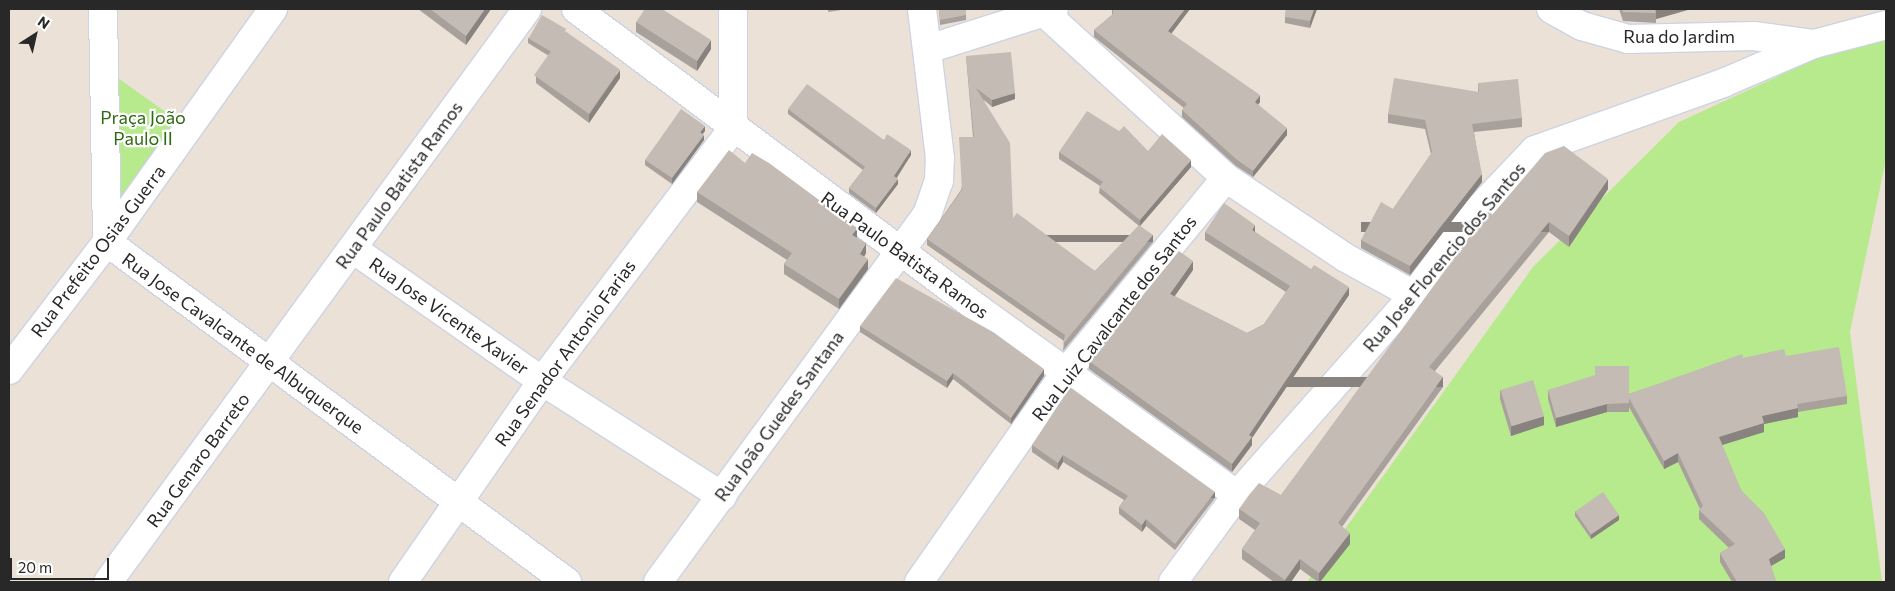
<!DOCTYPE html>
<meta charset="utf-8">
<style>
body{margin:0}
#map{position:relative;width:1895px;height:591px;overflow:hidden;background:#ece1d7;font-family:Commissioner,sans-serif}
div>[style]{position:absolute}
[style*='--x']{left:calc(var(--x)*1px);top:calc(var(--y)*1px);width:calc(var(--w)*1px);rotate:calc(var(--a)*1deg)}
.green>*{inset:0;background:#b7e98d}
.roads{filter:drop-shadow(1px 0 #ccd3e3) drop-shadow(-1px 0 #ccd3e3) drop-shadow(0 1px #ccd3e3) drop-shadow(0 -1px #ccd3e3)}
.minor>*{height:28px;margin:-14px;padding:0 14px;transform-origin:14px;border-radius:14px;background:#fff}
.wall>*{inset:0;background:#a8a19b}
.shaded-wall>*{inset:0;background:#88837e;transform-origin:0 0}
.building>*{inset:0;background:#c3bbb4;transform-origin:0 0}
span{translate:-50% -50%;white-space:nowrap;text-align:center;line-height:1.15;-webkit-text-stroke:4.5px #fff;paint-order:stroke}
.street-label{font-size:18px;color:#282828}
.park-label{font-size:18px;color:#2e6a12}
.frame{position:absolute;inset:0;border:10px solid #282828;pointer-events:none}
.north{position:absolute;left:10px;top:10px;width:50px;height:50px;-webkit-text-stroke:4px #fff;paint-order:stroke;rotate:35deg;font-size:14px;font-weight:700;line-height:20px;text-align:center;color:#282828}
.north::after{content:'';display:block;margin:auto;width:18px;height:22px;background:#282828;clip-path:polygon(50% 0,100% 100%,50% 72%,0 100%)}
.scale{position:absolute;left:10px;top:558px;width:99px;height:22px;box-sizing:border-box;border:2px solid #282828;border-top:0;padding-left:6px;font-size:15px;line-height:18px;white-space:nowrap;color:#282828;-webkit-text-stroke:4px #fff;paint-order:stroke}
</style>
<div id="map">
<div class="green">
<i style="clip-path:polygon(1886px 39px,1886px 159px,1850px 332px,1882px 582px,1307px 582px,1533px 267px,1679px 122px,1822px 56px)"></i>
<i style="clip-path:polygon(118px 78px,181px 123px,119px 206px)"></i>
</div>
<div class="roads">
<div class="minor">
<i style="--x:103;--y:9;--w:233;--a:89"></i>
<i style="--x:107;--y:242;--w:572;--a:36.47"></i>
<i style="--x:576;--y:9;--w:500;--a:36.71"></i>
<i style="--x:977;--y:308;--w:320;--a:35.7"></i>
<i style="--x:1551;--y:9;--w:35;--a:29"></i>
<i style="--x:1582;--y:26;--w:48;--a:15.8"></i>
<i style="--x:1628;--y:39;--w:126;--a:-1.4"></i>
<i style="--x:1754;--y:36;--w:61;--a:7.6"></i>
<i style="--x:1046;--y:14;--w:244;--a:42.3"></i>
<i style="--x:1226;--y:178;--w:144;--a:33.7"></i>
<i style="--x:1346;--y:258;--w:77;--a:28.6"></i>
<i style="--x:928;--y:49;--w:132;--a:-17.6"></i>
<i style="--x:353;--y:249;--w:231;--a:34.9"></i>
<i style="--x:542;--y:381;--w:214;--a:32.6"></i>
<i style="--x:9;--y:370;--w:161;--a:-52.6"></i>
<i style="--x:107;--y:242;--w:286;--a:-54.5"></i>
<i style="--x:108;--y:582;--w:710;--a:-53.82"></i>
<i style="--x:403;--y:582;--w:244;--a:-55.3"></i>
<i style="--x:542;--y:381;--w:317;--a:-52.9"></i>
<i style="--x:733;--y:128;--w:119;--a:-90"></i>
<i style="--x:658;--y:582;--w:455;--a:-53.8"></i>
<i style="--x:927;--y:215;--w:36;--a:-71"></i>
<i style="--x:939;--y:181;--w:23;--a:-88"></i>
<i style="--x:940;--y:158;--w:150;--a:-96.9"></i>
<i style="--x:919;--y:582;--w:256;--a:-55"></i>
<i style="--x:1066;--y:372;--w:251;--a:-50.5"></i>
<i style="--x:1173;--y:582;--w:108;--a:-53.7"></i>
<i style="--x:1237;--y:495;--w:267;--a:-48.5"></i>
<i style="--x:1414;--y:295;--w:101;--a:-53.5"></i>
<i style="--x:1474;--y:214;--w:88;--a:-46.4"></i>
<i style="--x:1535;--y:150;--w:200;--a:-19.6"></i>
<i style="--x:1723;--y:83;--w:99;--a:-23.2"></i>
<i style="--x:1814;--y:44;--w:74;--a:-14.8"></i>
</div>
</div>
<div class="wall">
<i style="clip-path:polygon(418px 9px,491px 9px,466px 45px)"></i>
<i style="clip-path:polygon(828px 9px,848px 9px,828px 12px)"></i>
<i style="clip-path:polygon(939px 9px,966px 9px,966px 20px,940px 25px)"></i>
<i style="clip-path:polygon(1112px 9px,1190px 9px,1171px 34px,1260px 102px,1258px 105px,1287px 135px,1253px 177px,1236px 166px,1182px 117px,1182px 110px,1184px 108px,1094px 37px,1094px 30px,1112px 15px)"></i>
<i style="clip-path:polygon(1286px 9px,1317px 9px,1310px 28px,1285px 23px,1285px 17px)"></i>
<i style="clip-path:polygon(1619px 9px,1691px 9px,1656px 19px,1656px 23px,1623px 21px)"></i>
<i style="clip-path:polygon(636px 22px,711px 49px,697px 71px,636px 32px)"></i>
<i style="clip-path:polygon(566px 32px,620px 78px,589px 123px,536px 83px,536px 76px,549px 56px,528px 43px,528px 38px)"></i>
<i style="clip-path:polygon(966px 56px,1015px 99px,992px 107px,984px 100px,1013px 218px,1095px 271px,1139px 226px,1099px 193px,1100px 186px,1059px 159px,1059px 152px,1148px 151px,1191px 167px,1140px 226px,1153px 242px,1063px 351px,1064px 341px,927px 245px,927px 239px,961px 190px,973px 137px)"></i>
<i style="clip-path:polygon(1478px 83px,1522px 118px,1522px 127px,1474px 132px,1482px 182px,1410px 275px,1361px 248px,1361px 240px,1393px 209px,1431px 154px,1425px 129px,1388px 123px,1388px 114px,1478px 92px)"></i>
<i style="clip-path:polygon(788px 109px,884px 140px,911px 155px,897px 178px,898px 184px,876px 213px,849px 193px,849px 188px,863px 170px,788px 114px)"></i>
<i style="clip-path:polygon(705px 131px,703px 134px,704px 140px,672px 184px,645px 165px,645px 160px)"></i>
<i style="clip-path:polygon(745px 163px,857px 238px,866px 253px,864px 257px,868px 269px,839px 309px,784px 274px,784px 264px,787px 260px,697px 202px,697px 192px)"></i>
<i style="clip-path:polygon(1608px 189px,1569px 247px,1549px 232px,1435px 371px,1443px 387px,1342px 527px,1350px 544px,1320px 582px,1318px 582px,1300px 569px,1291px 582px,1274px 582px,1242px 559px,1242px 549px,1255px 530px,1239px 519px,1239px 509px,1281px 495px,1492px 215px)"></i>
<i style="clip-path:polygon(1205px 232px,1255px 232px,1349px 295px,1252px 438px,1252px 445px,1232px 472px,1089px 369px,1089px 361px,1193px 270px,1174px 296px,1247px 333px,1264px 324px,1286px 292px,1205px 240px)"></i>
<i style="clip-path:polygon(860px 326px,1044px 376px,1011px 424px,953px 379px,947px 388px,860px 332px)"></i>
<i style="clip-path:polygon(1786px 356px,1847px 396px,1847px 404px,1798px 412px,1798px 417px,1764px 424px,1764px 432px,1722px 445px,1741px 490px,1785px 558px,1771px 566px,1776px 582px,1732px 582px,1720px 562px,1720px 553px,1729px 548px,1699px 519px,1699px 510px,1700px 509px,1678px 462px,1664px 469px,1629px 407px,1629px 412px,1607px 412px,1556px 427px,1548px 399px,1548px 390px,1629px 394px,1743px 358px)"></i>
<i style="clip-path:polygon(1500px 390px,1544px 425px,1511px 436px,1500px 399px)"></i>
<i style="clip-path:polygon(1032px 445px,1215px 498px,1175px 550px,1146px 526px,1142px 532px,1119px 514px,1119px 507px,1124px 500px,1063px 462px,1058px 470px,1032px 452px)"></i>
<i style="clip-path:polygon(1575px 511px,1619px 520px,1591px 539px,1575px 516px)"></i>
</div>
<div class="shaded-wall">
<i style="clip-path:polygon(485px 9px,491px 9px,466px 45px,466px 36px)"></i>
<i style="clip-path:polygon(1185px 9px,1190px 9px,1168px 38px,1168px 31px)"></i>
<i style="clip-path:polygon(1314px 9px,1317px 9px,1310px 28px,1310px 21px)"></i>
<i style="clip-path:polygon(1655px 9px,1691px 9px,1656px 19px,1656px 13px)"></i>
<i style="clip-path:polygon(711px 40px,711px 49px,697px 71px,697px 61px)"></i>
<i style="clip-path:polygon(620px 70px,620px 78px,589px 123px,589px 115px)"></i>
<i style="clip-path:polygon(1015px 93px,1015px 99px,992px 107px,992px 100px)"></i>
<i style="clip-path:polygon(1260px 95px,1260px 102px,1255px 109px,1255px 102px)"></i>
<i style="clip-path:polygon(705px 126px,705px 131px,700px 137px,700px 132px)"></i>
<i style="clip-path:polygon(1287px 128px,1287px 135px,1253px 177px,1253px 171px)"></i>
<i style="clip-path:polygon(704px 135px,704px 140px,672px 184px,672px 178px)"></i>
<i style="clip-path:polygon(911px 150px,911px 155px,894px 181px,894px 176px)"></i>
<i style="clip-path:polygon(1191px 160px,1191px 167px,1140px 226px,1140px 220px)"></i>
<i style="clip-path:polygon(1482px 174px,1482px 182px,1410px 275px,1410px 266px)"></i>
<i style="clip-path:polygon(898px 179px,898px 184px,876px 213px,876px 208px)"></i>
<i style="clip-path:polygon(1608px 179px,1608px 189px,1569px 247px,1569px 236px)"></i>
<i style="left:1549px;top:222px;width:10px;height:188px;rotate:90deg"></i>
<i style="clip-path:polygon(1255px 225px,1255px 233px,1252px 230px)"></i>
<i style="clip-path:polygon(857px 228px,857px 238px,852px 235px)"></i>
<i style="left:1153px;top:235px;width:7px;height:141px;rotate:90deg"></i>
<i style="clip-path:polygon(866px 243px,866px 253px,860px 264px,860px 254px)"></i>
<i style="clip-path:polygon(868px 259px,868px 269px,839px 309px,839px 299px)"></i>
<i style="clip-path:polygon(1193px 261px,1193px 270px,1170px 303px,1170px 294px)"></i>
<i style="clip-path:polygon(1349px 287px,1349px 295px,1252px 438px,1252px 445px,1232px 472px,1232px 464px,1249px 435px)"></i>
<i style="clip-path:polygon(1044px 369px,1044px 376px,1011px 424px,1011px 418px)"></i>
<i style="clip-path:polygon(953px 373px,953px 379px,947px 388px,947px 381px)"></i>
<i style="left:1443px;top:377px;width:10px;height:180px;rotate:90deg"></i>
<i style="clip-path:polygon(1607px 404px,1607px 412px,1556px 427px,1556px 418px)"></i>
<i style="clip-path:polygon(1798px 408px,1798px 417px,1764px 424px,1764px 432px,1719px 446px,1719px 437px,1762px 416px)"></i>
<i style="clip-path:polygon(1544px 416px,1544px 425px,1511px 436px,1511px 426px)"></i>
<i style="clip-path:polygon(1678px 453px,1678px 462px,1664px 469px,1664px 461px)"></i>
<i style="clip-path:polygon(1063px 455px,1063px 462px,1058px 470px,1058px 463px)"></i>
<i style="left:1215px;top:492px;width:6px;height:66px;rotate:90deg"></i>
<i style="clip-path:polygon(1619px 515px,1619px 520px,1591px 539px,1591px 534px)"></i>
<i style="clip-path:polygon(1146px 519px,1146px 526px,1142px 532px,1142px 525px)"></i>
<i style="clip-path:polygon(1350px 533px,1350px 544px,1320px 582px,1319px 582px,1319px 573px)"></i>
<i style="clip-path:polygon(1785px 549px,1785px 558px,1769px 567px,1769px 559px)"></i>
<i style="clip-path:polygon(1300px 559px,1300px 569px,1291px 582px,1285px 582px,1285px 580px)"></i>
</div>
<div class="building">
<i style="clip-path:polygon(430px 9px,485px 9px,466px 36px)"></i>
<i style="clip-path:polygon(645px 9px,662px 9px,711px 40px,697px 61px,636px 22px)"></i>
<i style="clip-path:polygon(939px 9px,966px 9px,966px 15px,940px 20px)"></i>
<i style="clip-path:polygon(1113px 9px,1185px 9px,1168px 31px,1260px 95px,1255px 102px,1287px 128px,1253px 171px,1236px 159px,1182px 110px,1187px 104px,1094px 30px,1113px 14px)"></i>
<i style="clip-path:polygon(1286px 9px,1314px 9px,1310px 21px,1285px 17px)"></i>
<i style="clip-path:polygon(1622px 9px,1657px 9px,1655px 9px,1656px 13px,1623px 12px)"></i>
<i style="left:542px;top:15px;width:28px;height:27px;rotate:30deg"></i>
<i style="left:565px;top:31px;width:67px;height:54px;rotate:35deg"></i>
<i style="clip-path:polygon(1011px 52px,1015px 93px,992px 100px,976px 88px,1010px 143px,1013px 218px,1017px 213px,1095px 271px,1139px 225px,1153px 235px,1063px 344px,1065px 335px,927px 239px,962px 190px,959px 137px,974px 137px,966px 56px)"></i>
<i style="clip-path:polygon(1394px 78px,1479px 92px,1478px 83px,1518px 79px,1522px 118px,1472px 124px,1482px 174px,1410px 266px,1361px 240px,1381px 202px,1393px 209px,1432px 152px,1425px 120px,1388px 114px)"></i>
<i style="clip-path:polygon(807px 84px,884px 140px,887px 134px,911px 150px,894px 176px,898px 179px,876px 208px,849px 188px,865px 167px,788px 109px)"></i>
<i style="clip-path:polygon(681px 109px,705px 126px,700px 132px,704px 135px,672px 178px,645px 160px)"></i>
<i style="clip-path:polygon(1087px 111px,1119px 131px,1124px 126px,1148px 151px,1162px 134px,1191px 160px,1140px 220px,1099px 187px,1103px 182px,1059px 152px)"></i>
<i style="clip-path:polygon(1564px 146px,1608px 179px,1569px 236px,1549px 222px,1429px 367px,1443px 377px,1338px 523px,1350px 533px,1319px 573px,1300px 559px,1285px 580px,1242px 549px,1260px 523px,1239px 509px,1249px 495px,1259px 483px,1281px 495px,1486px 214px,1490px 209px,1492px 215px,1545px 153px)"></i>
<i style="clip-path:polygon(729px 150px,745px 163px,752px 153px,769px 163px,857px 228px,852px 235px,866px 243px,860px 254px,868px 259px,839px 299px,784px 264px,792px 253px,697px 192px)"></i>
<i style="clip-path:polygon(1224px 203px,1255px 225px,1252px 230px,1311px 269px,1314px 265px,1349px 287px,1249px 435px,1252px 437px,1232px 464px,1089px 361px,1179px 251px,1193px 261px,1170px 294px,1247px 333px,1264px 324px,1290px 286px,1205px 232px)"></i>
<i style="clip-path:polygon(896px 278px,993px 332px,1044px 369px,1011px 418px,953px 373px,947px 381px,860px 326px)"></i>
<i style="clip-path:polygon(1839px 347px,1847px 396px,1797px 404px,1798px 408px,1762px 416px,1764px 423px,1719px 437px,1741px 490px,1764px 513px,1785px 549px,1769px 559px,1776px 582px,1737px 582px,1720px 553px,1735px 544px,1699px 510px,1703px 506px,1678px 453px,1664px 461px,1629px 398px,1629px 403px,1607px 404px,1556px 418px,1548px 390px,1595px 375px,1595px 366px,1629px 366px,1629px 394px,1742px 354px,1743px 358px,1784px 349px,1786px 356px)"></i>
<i style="left:1533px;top:380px;width:38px;height:34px;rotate:73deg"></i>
<i style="clip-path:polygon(1070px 387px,1215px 492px,1175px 544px,1146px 519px,1142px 525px,1119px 507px,1128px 496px,1063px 455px,1058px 463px,1032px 445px)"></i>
<i style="left:1603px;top:492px;width:28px;height:34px;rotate:55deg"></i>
</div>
<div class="street-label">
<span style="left:1679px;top:36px">Rua do Jardim</span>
<span style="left:399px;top:185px;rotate:-54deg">Rua Paulo Batista Ramos</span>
<span style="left:98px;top:251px;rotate:-53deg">Rua Prefeito Osias Guerra</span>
<span style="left:905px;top:255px;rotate:36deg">Rua Paulo Batista Ramos</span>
<span style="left:1444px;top:257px;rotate:-50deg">Rua Jose Florencio dos Santos</span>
<span style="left:449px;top:316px;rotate:35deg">Rua Jose Vicente Xavier</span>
<span style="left:1114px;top:318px;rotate:-52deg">Rua Luiz Cavalcante dos Santos</span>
<span style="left:243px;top:343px;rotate:36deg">Rua Jose Cavalcante de Albuquerque</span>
<span style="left:565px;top:353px;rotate:-54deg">Rua Senador Antonio Farias</span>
<span style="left:779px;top:416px;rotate:-54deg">Rua João Guedes Santana</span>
<span style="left:198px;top:460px;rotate:-54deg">Rua Genaro Barreto</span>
</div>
<div class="park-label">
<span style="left:143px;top:128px">Praça João<br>Paulo II</span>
</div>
<div class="frame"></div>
<div class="north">N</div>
<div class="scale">20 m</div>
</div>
